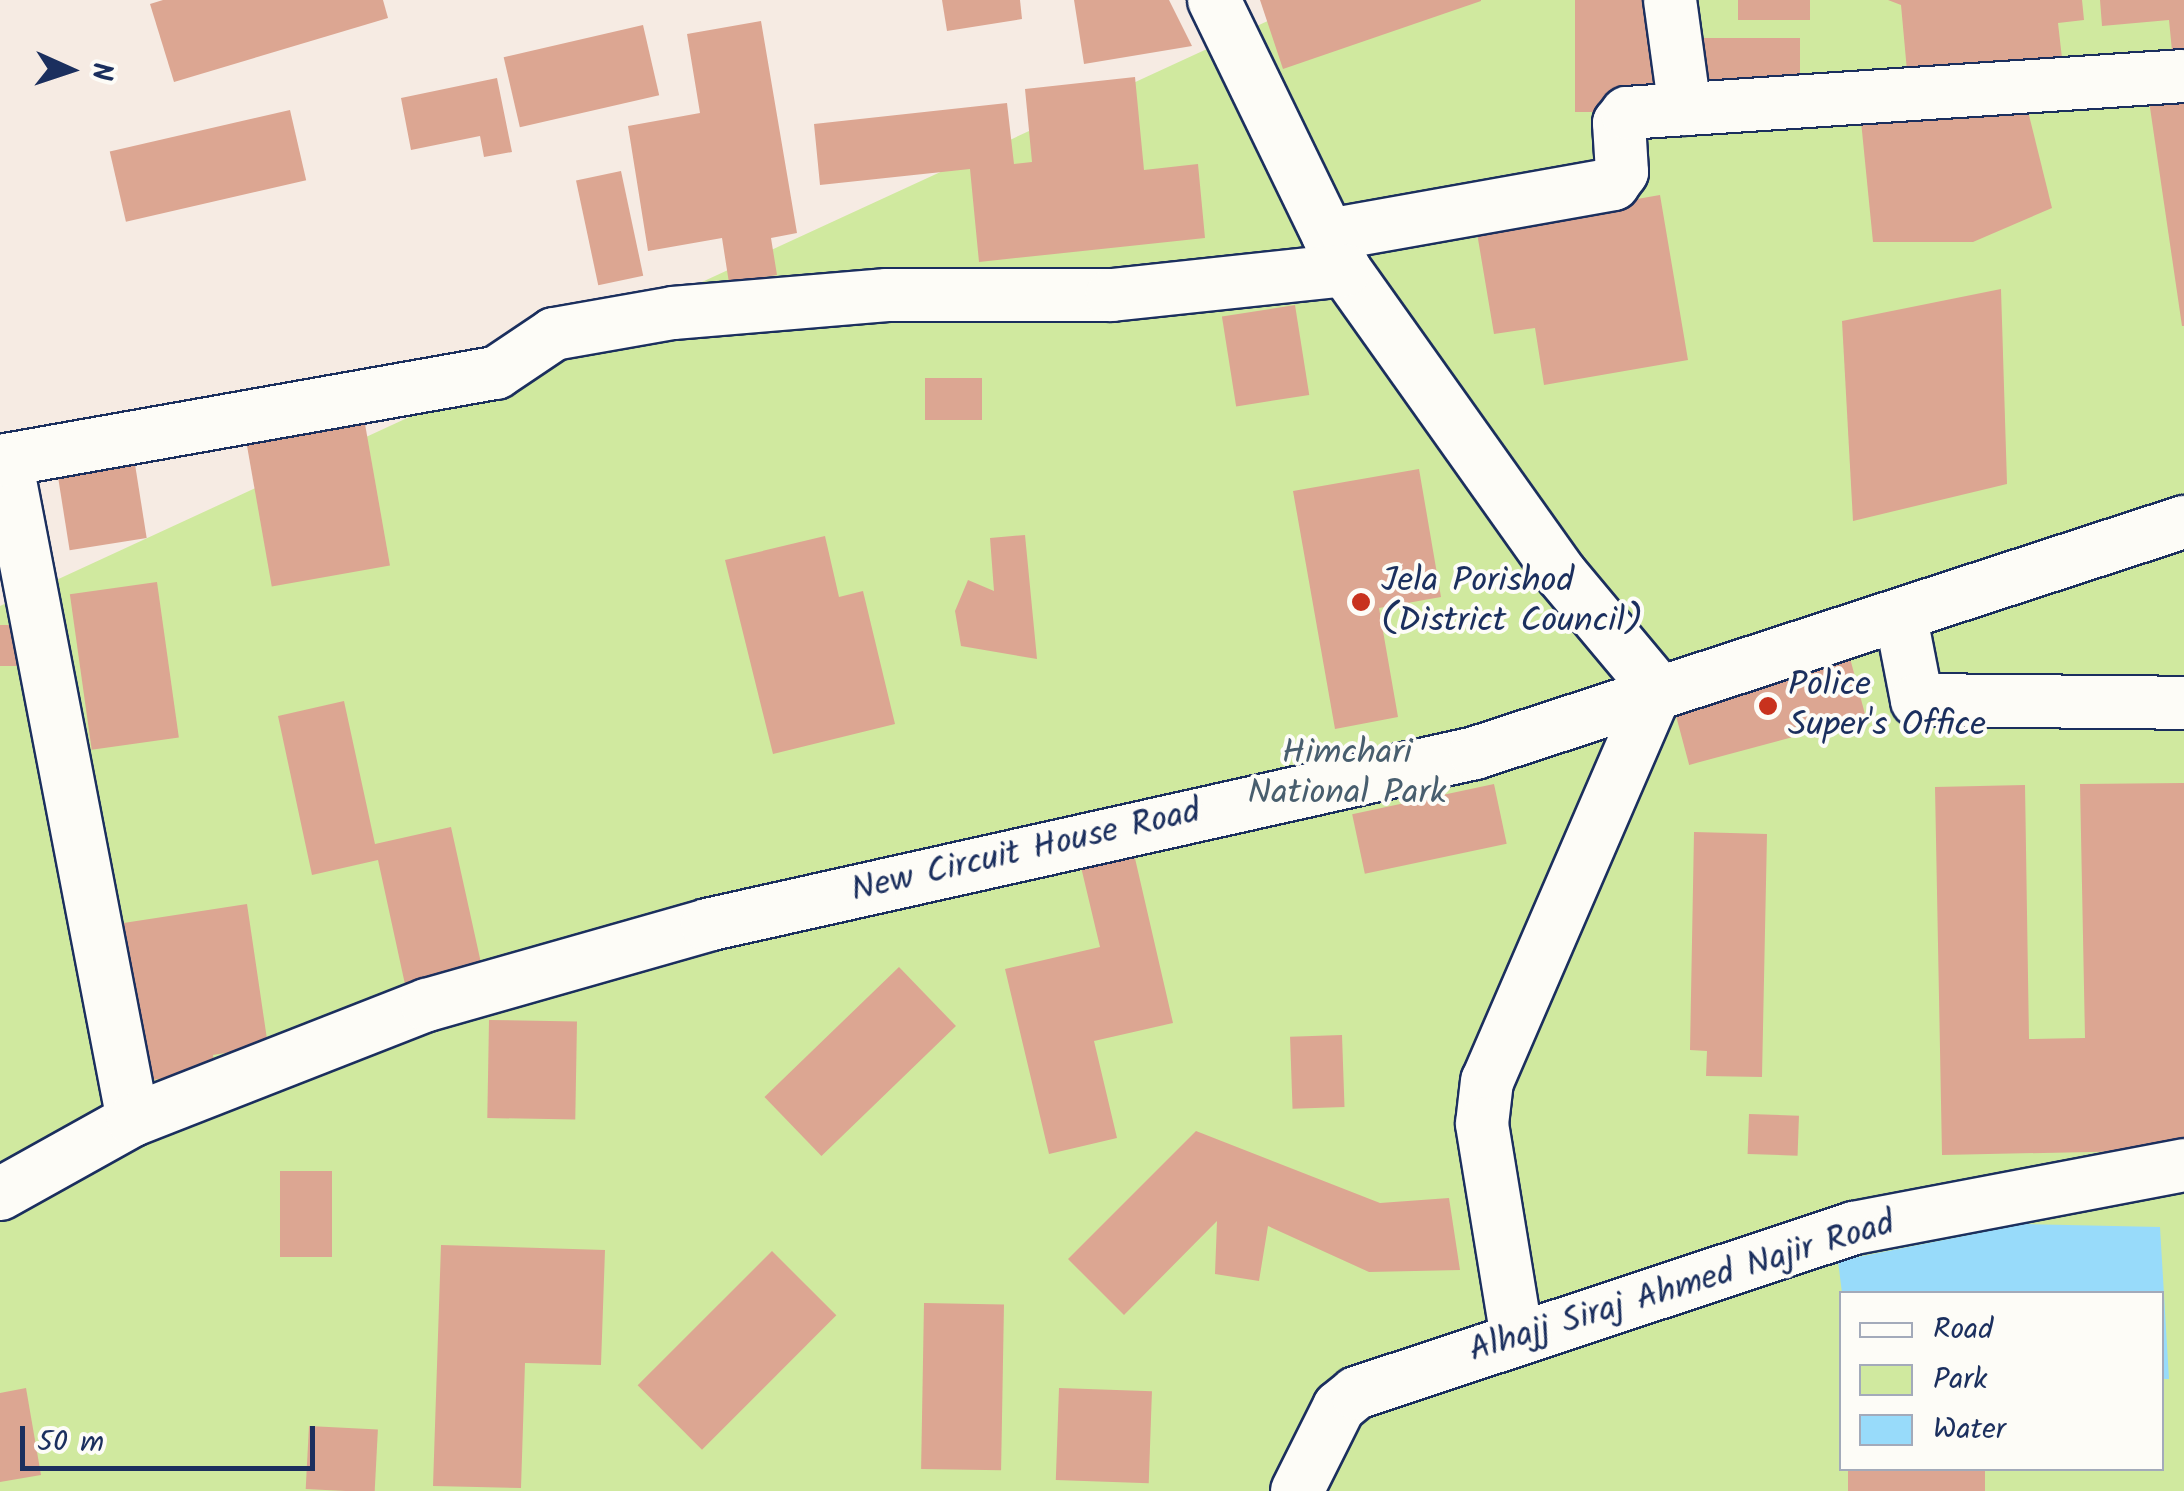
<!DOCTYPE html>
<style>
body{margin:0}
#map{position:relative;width:2184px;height:1491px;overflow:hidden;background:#f6ebe3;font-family:Kalam,sans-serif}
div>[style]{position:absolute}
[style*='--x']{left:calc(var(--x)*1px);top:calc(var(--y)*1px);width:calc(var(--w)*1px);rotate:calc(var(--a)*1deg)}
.green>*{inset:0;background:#d0e99f}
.water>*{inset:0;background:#98dbfa}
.building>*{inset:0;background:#dca692;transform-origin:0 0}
.roads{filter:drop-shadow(2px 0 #1b2f5e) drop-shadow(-2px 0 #1b2f5e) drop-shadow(0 2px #1b2f5e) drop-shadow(0 -2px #1b2f5e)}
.minor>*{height:52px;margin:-26px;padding:0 26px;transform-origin:26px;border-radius:26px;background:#fdfcf7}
.dots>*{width:28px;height:28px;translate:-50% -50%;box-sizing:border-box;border:5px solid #fdfcf7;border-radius:50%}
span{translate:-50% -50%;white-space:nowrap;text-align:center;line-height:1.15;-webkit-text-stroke:8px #fdfcf7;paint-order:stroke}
.poi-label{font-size:35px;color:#1b2f5e}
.left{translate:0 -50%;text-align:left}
.park-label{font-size:35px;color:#485e6e}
.street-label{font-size:35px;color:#1b2f5e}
.legend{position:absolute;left:1839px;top:1291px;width:325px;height:180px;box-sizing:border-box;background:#fdfcf7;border:2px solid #a3aaba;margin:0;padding:12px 18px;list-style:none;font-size:30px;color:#1b2f5e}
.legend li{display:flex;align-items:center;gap:20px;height:50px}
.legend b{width:50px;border:2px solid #a3aaba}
.north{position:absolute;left:20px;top:20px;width:100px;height:100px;-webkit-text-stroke:8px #fdfcf7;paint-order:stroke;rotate:93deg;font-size:28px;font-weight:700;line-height:40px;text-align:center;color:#1b2f5e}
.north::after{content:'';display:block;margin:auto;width:35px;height:45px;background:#1b2f5e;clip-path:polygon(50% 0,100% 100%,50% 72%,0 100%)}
.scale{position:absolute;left:20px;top:1426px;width:295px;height:45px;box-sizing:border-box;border:5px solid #1b2f5e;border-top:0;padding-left:12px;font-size:30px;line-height:35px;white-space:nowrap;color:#1b2f5e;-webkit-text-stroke:8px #fdfcf7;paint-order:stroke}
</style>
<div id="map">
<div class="green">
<i style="clip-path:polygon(evenodd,1313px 0,2184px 0,2184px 1491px,0 1491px,0 606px,1313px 0,1842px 1294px,2162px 1294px,2162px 1468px,1842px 1468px,1842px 1294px)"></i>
</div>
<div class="water">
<i style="clip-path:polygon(2024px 1224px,2160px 1227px,2169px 1379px,2162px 1379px,2162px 1294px,1842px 1293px,1838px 1261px)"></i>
</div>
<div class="building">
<i style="clip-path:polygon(163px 0,383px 0,388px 18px,174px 82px,150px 4px)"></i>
<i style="clip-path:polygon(942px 0,1020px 0,1022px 19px,947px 31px)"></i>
<i style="clip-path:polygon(1074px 0,1169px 0,1192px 46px,1084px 64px)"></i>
<i style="clip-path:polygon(1260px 0,1481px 0,1481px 1px,1283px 69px)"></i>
<i style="left:1575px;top:0;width:86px;height:112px"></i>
<i style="left:1738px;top:0;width:72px;height:20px"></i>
<i style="clip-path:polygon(1888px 0,2082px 0,2084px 20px,2058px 23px,2063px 67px,1908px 82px,1901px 5px)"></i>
<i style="clip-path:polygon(2100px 0,2184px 0,2184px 50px,2172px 51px,2169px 20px,2102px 26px)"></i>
<i style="clip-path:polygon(761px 21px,797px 233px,771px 238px,777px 275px,729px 283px,722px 238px,648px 251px,628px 126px,700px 113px,687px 34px)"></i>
<i style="left:643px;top:25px;width:72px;height:143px;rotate:77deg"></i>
<i style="left:1697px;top:38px;width:103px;height:59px"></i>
<i style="clip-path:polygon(1135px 77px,1144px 170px,1198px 164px,1205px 238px,979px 262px,970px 169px,820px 185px,814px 124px,1007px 103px,1014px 164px,1032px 162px,1025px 89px)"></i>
<i style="clip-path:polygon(497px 78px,512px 152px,484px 157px,480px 136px,411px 150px,401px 98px)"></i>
<i style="clip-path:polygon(2184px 89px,2184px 326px,2182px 326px,2148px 94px)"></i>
<i style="clip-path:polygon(2024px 95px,2052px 208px,1973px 242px,1873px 242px,1860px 111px)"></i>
<i style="left:290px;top:110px;width:72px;height:185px;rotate:77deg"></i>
<i style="left:621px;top:171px;width:107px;height:46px;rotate:78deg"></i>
<i style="clip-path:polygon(1660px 195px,1688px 360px,1544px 385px,1535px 328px,1494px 334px,1476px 227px)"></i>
<i style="clip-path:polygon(2001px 289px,2007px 484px,1853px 521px,1842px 321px)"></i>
<i style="left:1295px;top:305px;width:91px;height:74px;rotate:81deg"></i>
<i style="left:925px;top:378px;width:57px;height:42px"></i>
<i style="left:362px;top:407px;width:161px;height:120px;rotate:80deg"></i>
<i style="left:134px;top:458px;width:81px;height:78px;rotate:81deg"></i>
<i style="clip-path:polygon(1419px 469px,1441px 597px,1379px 608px,1398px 717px,1335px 729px,1293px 491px)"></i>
<i style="clip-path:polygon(1025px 535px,1037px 659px,961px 646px,955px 611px,968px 580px,994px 591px,990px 538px)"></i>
<i style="clip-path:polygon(825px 536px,839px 597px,863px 591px,895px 724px,773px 754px,725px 560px)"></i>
<i style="left:157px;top:582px;width:157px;height:88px;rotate:82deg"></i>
<i style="left:0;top:625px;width:33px;height:41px"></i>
<i style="left:1847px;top:647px;width:73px;height:183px;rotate:75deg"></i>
<i style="clip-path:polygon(344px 701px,375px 844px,451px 827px,483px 972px,406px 989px,378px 860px,312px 875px,278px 716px)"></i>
<i style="clip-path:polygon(2184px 783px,2184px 1150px,1942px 1155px,1935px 787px,2025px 785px,2029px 1039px,2085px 1038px,2080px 784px)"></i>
<i style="left:1494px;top:784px;width:61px;height:145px;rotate:78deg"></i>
<i style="clip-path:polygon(1694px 832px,1767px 834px,1762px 1077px,1706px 1076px,1707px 1051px,1690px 1050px)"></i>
<i style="clip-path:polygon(1134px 854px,1173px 1023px,1094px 1041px,1117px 1138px,1049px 1154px,1005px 969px,1100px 947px,1081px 867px)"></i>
<i style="clip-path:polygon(247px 904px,268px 1046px,213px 1055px,215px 1070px,140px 1082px,117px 924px)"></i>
<i style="left:899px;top:967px;width:82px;height:187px;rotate:46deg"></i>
<i style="left:489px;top:1020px;width:88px;height:98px;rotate:1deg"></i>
<i style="left:1342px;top:1035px;width:72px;height:52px;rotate:88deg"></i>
<i style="left:1749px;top:1114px;width:50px;height:40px;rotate:2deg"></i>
<i style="clip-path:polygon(1196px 1131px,1380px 1203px,1449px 1198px,1460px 1270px,1369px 1272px,1268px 1226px,1259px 1281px,1215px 1274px,1217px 1221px,1124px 1315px,1068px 1259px)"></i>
<i style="left:332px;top:1171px;width:86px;height:52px;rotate:90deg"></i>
<i style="clip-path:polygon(441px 1245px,605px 1250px,601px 1365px,525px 1363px,521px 1488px,433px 1486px)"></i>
<i style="left:772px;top:1251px;width:91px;height:190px;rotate:45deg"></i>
<i style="left:924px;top:1303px;width:80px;height:166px;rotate:1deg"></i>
<i style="clip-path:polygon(26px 1388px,41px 1475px,0 1482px,0 1393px)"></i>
<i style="left:1059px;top:1388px;width:93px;height:92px;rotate:2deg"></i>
<i style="left:309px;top:1426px;width:69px;height:63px;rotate:3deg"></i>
<i style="left:1848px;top:1468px;width:137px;height:23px"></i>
</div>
<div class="roads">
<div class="minor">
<i style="--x:1214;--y:0;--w:300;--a:64.1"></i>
<i style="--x:1345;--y:270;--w:373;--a:54.6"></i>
<i style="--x:1561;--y:574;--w:150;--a:50.1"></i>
<i style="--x:1657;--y:689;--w:427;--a:113.4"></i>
<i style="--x:1487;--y:1081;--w:43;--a:96.6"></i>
<i style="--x:1482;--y:1124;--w:217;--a:80.7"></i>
<i style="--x:1670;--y:0;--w:110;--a:82.2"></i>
<i style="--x:1328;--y:235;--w:290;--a:-10.1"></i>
<i style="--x:1613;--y:184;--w:15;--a:-53"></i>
<i style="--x:1622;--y:172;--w:49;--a:-93.5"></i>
<i style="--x:1619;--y:123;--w:13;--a:-51"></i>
<i style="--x:1627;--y:113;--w:558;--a:-3.8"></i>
<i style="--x:1901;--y:618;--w:84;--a:79"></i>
<i style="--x:1917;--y:700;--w:267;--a:0.6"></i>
<i style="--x:133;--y:1120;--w:672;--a:-100.89"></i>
<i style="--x:6;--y:460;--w:498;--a:-10.1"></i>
<i style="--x:496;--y:373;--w:70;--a:-33.9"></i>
<i style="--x:554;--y:334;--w:121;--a:-10"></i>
<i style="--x:673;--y:313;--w:215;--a:-4.8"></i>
<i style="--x:887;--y:295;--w:225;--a:0"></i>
<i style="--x:1112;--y:295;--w:234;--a:-6.1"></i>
<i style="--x:0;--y:1194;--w:152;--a:-29.1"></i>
<i style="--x:133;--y:1120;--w:316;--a:-21.4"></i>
<i style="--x:427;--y:1005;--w:291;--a:-15.9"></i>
<i style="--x:707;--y:925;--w:787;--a:-12.62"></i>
<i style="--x:1475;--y:753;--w:746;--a:-18.05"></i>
<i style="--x:1297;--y:1491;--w:94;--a:-63.4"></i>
<i style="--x:1339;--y:1407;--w:22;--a:-39"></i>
<i style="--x:1356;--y:1393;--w:525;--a:-18.33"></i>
<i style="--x:1854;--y:1228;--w:336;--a:-10.8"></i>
</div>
</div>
<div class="dots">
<i style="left:1361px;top:602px;background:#c8321e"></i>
<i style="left:1768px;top:706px;background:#c8321e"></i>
</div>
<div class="poi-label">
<span class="left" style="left:1381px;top:602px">Jela Porishod<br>(District Council)</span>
<span class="left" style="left:1788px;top:706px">Police<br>Super's Office</span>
</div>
<div class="park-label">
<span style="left:1347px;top:774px">Himchari<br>National Park</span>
</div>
<div class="street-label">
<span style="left:1026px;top:852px;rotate:-13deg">New Circuit House Road</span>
<span style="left:1682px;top:1288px;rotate:-17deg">Alhajj Siraj Ahmed Najir Road</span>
</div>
<ul class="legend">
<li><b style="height:12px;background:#fdfcf7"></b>Road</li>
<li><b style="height:28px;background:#d0e99f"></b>Park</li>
<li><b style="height:28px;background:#98dbfa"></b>Water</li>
</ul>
<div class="north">N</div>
<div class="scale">50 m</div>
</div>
